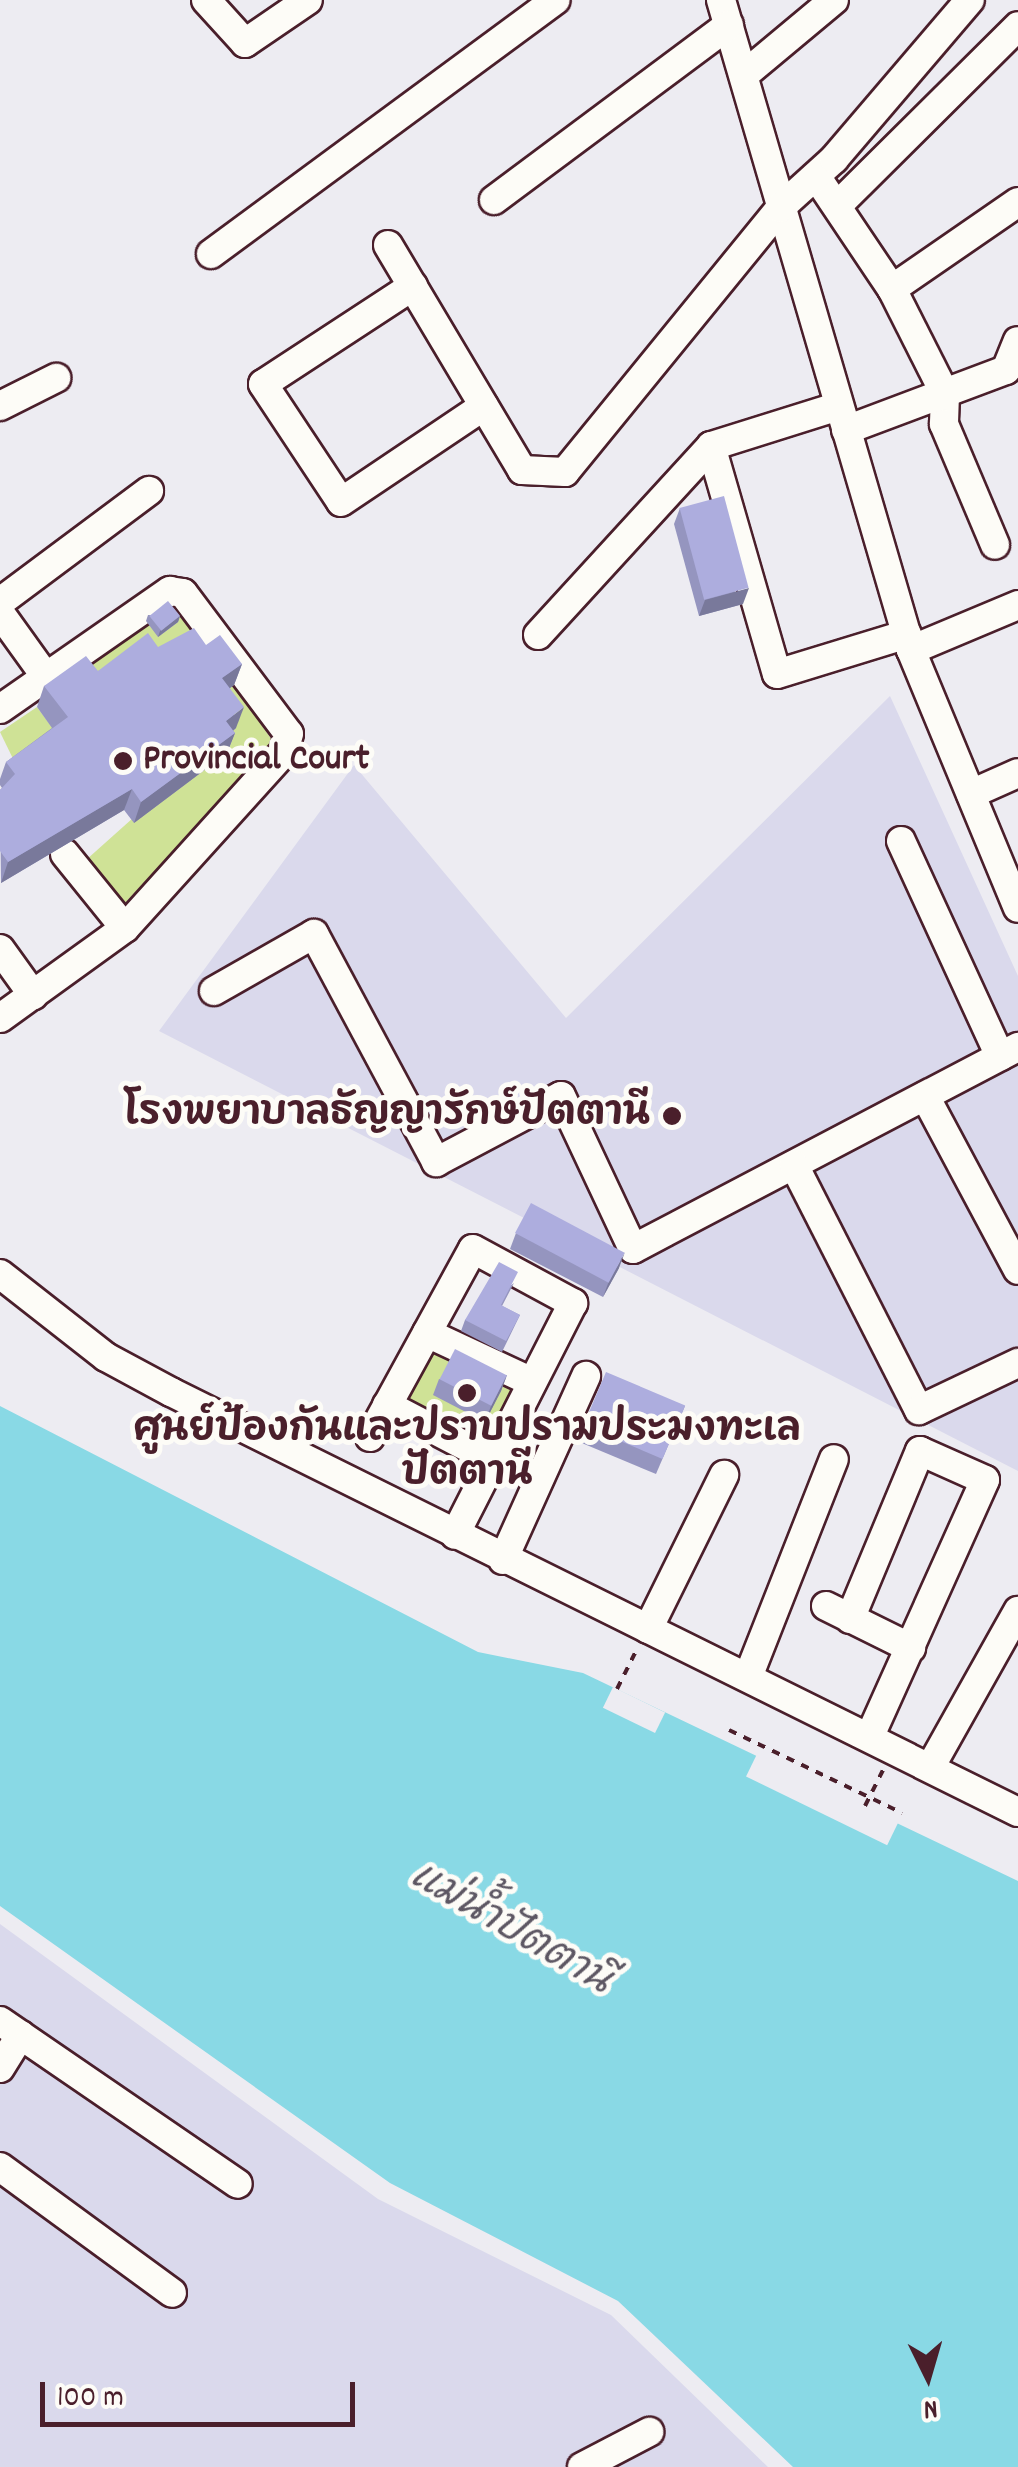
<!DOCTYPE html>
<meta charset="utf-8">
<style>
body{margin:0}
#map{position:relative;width:1018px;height:2467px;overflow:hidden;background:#edecf2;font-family:Dekko,"Playpen Sans Thai",sans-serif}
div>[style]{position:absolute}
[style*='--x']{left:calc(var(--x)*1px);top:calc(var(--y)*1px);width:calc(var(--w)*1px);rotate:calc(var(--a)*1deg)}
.built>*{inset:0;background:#dad9ec}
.green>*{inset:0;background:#cfe296;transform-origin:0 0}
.water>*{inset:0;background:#89d9e5}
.pier>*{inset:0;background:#edecf2;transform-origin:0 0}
.path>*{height:4px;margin-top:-2px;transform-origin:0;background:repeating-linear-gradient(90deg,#4a1f2b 0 8px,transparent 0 16px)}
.roads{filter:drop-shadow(2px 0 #4a1f2b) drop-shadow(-2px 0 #4a1f2b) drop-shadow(0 2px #4a1f2b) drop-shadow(0 -2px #4a1f2b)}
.minor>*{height:28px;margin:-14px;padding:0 14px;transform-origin:14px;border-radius:14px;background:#fdfcf7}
.wall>*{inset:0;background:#9595bf}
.shaded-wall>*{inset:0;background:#79799b}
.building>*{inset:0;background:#adadde;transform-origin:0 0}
.dots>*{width:28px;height:28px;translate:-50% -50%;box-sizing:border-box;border:5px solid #fdfcf7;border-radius:50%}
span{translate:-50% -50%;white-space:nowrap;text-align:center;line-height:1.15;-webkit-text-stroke:10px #fdfcf7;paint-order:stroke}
.poi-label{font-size:38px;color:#4a1f2b;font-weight:700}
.left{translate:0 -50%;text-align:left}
.right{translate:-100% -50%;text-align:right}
.water-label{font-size:40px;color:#5d5763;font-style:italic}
.north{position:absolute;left:878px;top:2327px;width:100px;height:100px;-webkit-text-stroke:8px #fdfcf7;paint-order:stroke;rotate:175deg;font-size:28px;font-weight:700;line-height:40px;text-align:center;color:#4a1f2b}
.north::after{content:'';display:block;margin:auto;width:35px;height:45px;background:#4a1f2b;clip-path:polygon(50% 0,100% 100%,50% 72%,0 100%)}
.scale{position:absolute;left:40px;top:2382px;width:315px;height:45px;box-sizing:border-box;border:5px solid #4a1f2b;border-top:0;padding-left:12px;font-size:30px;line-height:35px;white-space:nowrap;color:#4a1f2b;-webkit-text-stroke:8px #fdfcf7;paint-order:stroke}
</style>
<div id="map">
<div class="built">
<i style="clip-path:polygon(890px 696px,1018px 976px,1018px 1471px,159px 1031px,354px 765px,566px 1018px)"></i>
<i style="clip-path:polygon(0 1924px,378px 2199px,611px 2315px,768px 2467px,0 2467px)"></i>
</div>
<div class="green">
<i style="clip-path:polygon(166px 606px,177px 606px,212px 656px,90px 692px,75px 672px,146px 621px,159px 636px,178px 622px)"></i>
<i style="clip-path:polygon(234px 685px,274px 743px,124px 904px,86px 860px,218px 742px,215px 699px)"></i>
<i style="clip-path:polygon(37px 707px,60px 738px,18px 769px,0 732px)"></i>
<i style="left:435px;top:1344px;width:94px;height:64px;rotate:27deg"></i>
</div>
<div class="water">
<i style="clip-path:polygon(0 1406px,478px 1652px,583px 1673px,1018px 1881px,1018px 2467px,793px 2467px,618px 2301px,390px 2183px,0 1906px)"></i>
</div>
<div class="pier">
<i style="left:613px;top:1687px;width:58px;height:23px;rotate:26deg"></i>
<i style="left:757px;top:1754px;width:157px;height:25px;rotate:26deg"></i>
</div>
<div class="path">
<i style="--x:617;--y:1689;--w:42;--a:-63.4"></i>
<i style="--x:729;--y:1730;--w:192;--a:25.6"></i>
<i style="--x:865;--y:1806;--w:40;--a:-63.4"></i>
</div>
<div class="roads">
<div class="minor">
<i style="--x:206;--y:0;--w:58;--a:47.8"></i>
<i style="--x:245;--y:43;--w:76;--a:-34.3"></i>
<i style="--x:721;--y:0;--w:677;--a:73.71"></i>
<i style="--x:911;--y:650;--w:279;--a:67.5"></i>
<i style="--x:744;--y:75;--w:117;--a:-39.8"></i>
<i style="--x:816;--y:176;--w:136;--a:56.1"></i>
<i style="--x:892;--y:289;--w:118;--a:63.2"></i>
<i style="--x:945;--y:394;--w:30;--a:92"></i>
<i style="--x:944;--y:424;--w:131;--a:67.1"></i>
<i style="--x:494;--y:200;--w:293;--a:-36.7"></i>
<i style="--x:837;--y:206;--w:255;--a:-44.8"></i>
<i style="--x:388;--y:245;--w:262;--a:59.2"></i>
<i style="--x:522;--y:470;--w:43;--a:2.7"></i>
<i style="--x:565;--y:472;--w:340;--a:-50.8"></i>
<i style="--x:780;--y:208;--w:73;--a:-42.2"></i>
<i style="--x:834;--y:159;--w:209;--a:-49.5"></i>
<i style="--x:211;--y:254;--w:428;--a:-36.4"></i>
<i style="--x:413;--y:286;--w:179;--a:146.8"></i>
<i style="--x:263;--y:384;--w:141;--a:56.5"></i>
<i style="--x:341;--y:502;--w:172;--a:-33.9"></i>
<i style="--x:892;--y:289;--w:153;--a:-34.6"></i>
<i style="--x:0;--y:406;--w:63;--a:-26.6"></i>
<i style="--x:839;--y:406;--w:134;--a:162.6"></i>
<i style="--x:711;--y:446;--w:237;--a:73.9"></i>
<i style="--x:777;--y:674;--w:136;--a:-17.1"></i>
<i style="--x:846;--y:430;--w:171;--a:-20.6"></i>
<i style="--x:1006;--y:370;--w:31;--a:-68"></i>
<i style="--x:0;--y:602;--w:186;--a:-36.7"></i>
<i style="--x:0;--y:613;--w:79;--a:54.3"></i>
<i style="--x:538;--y:635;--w:256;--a:-47.5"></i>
<i style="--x:911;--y:650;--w:116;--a:-22.8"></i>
<i style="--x:0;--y:709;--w:207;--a:-34.8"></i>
<i style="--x:170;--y:591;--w:13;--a:9"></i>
<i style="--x:183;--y:593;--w:176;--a:53.1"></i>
<i style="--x:289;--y:734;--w:19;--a:106"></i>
<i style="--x:284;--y:752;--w:237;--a:132.1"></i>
<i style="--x:125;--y:928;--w:154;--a:144.2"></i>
<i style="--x:971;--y:794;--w:51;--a:-24.1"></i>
<i style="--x:901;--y:841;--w:237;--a:65.3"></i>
<i style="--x:65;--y:854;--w:95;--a:51"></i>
<i style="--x:0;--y:949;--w:57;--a:54.3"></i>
<i style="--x:214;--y:991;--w:115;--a:-29.7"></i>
<i style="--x:314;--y:934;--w:259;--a:61.8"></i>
<i style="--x:436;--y:1162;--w:141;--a:-27.8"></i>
<i style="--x:561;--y:1096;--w:169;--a:64.8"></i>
<i style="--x:633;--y:1249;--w:435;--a:-27.7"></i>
<i style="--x:925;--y:1096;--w:197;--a:61.9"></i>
<i style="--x:794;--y:1165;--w:275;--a:63"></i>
<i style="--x:919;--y:1410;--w:110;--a:-25.4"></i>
<i style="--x:0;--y:1274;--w:135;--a:38.1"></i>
<i style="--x:106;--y:1357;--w:74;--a:28.3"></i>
<i style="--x:171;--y:1392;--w:945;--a:26.38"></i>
<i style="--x:427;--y:1333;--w:116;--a:25"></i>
<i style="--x:387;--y:1405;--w:119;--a:27.6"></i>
<i style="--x:370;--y:1437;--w:214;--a:-61.3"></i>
<i style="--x:473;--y:1249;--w:114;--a:28.4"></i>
<i style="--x:573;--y:1303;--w:260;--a:117"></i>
<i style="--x:503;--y:1560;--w:202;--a:-65.7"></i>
<i style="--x:826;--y:1606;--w:95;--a:26.3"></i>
<i style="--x:850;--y:1619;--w:182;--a:-67.4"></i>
<i style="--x:920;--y:1451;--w:71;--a:24"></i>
<i style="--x:985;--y:1480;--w:281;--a:114.2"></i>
<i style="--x:648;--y:1629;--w:172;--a:-63.7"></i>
<i style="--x:748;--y:1677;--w:234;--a:-68.5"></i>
<i style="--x:931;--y:1766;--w:178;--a:-60.7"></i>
<i style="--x:0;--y:2021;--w:288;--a:34.4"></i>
<i style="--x:0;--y:2068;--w:39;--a:-58"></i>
<i style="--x:0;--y:2167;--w:213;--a:36.2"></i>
<i style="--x:582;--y:2467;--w:76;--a:-27.6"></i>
</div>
</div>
<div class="wall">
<i style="clip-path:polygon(680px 508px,743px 604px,699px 616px,674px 524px)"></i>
<i style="clip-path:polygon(148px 615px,180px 616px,178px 622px,158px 637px,146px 621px)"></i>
<i style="clip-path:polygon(158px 647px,242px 664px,234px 685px,230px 688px,236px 728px,233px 731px,235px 733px,227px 753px,134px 823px,124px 810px,1px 883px,0 790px,2px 788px,0 785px,0 779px,6px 762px,52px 728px,37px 707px,44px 686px,98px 671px)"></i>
<i style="clip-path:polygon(516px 1233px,619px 1268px,603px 1297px,510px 1249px)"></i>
<i style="clip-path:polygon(514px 1283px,502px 1306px,520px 1315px,502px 1352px,461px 1331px,465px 1320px)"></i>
<i style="clip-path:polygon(507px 1375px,501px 1391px,485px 1422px,433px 1395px,439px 1379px)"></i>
<i style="clip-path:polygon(685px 1406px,656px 1474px,577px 1441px,583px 1425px)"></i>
</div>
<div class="shaded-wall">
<i style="clip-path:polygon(749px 588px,743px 604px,699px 616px,705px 600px)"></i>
<i style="clip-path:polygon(180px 616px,178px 622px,158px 637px,160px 631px)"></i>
<i style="clip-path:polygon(242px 664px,234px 685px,215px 699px,222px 678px)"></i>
<i style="clip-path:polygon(244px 707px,236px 728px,218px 742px,226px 721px)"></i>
<i style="clip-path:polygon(235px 733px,227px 753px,134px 823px,141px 802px)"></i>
<i style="clip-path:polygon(132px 789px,124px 810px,1px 883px,8px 862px)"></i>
<i style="clip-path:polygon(625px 1252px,619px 1268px,603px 1297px,609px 1281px)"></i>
<i style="clip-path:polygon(507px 1375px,501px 1391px,485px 1422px,491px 1406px)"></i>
</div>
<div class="building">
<i style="left:724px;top:496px;width:95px;height:46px;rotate:75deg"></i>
<i style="left:168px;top:601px;width:19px;height:24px;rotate:51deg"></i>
<i style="clip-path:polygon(194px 628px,206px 645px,220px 635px,242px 664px,222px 678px,244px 707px,226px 721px,235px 733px,141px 802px,132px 789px,8px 862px,0 851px,0 790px,15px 774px,6px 762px,68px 717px,44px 686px,86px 656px,98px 671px,148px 633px,158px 647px)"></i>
<i style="left:531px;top:1203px;width:106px;height:34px;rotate:28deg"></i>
<i style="clip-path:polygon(499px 1262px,518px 1272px,501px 1305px,520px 1315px,506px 1341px,465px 1320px)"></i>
<i style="left:455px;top:1349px;width:58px;height:34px;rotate:27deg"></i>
<i style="left:606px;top:1372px;width:86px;height:58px;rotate:23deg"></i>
</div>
<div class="dots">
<i style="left:123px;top:761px;background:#4a1f2b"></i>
<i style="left:672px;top:1116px;background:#4a1f2b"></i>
<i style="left:467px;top:1393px;background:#4a1f2b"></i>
</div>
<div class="poi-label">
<span class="left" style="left:143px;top:761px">Provincial Court</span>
<span class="right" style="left:650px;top:1116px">โรงพยาบาลธัญญารักษ์ปัตตานี</span>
<span style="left:467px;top:1454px">ศูนย์ป้องกันและปราบปรามประมงทะเล<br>ปัตตานี</span>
</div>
<div class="water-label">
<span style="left:509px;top:1931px;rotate:30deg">แม่น้ำปัตตานี</span>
</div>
<div class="north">N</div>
<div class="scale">100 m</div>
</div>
